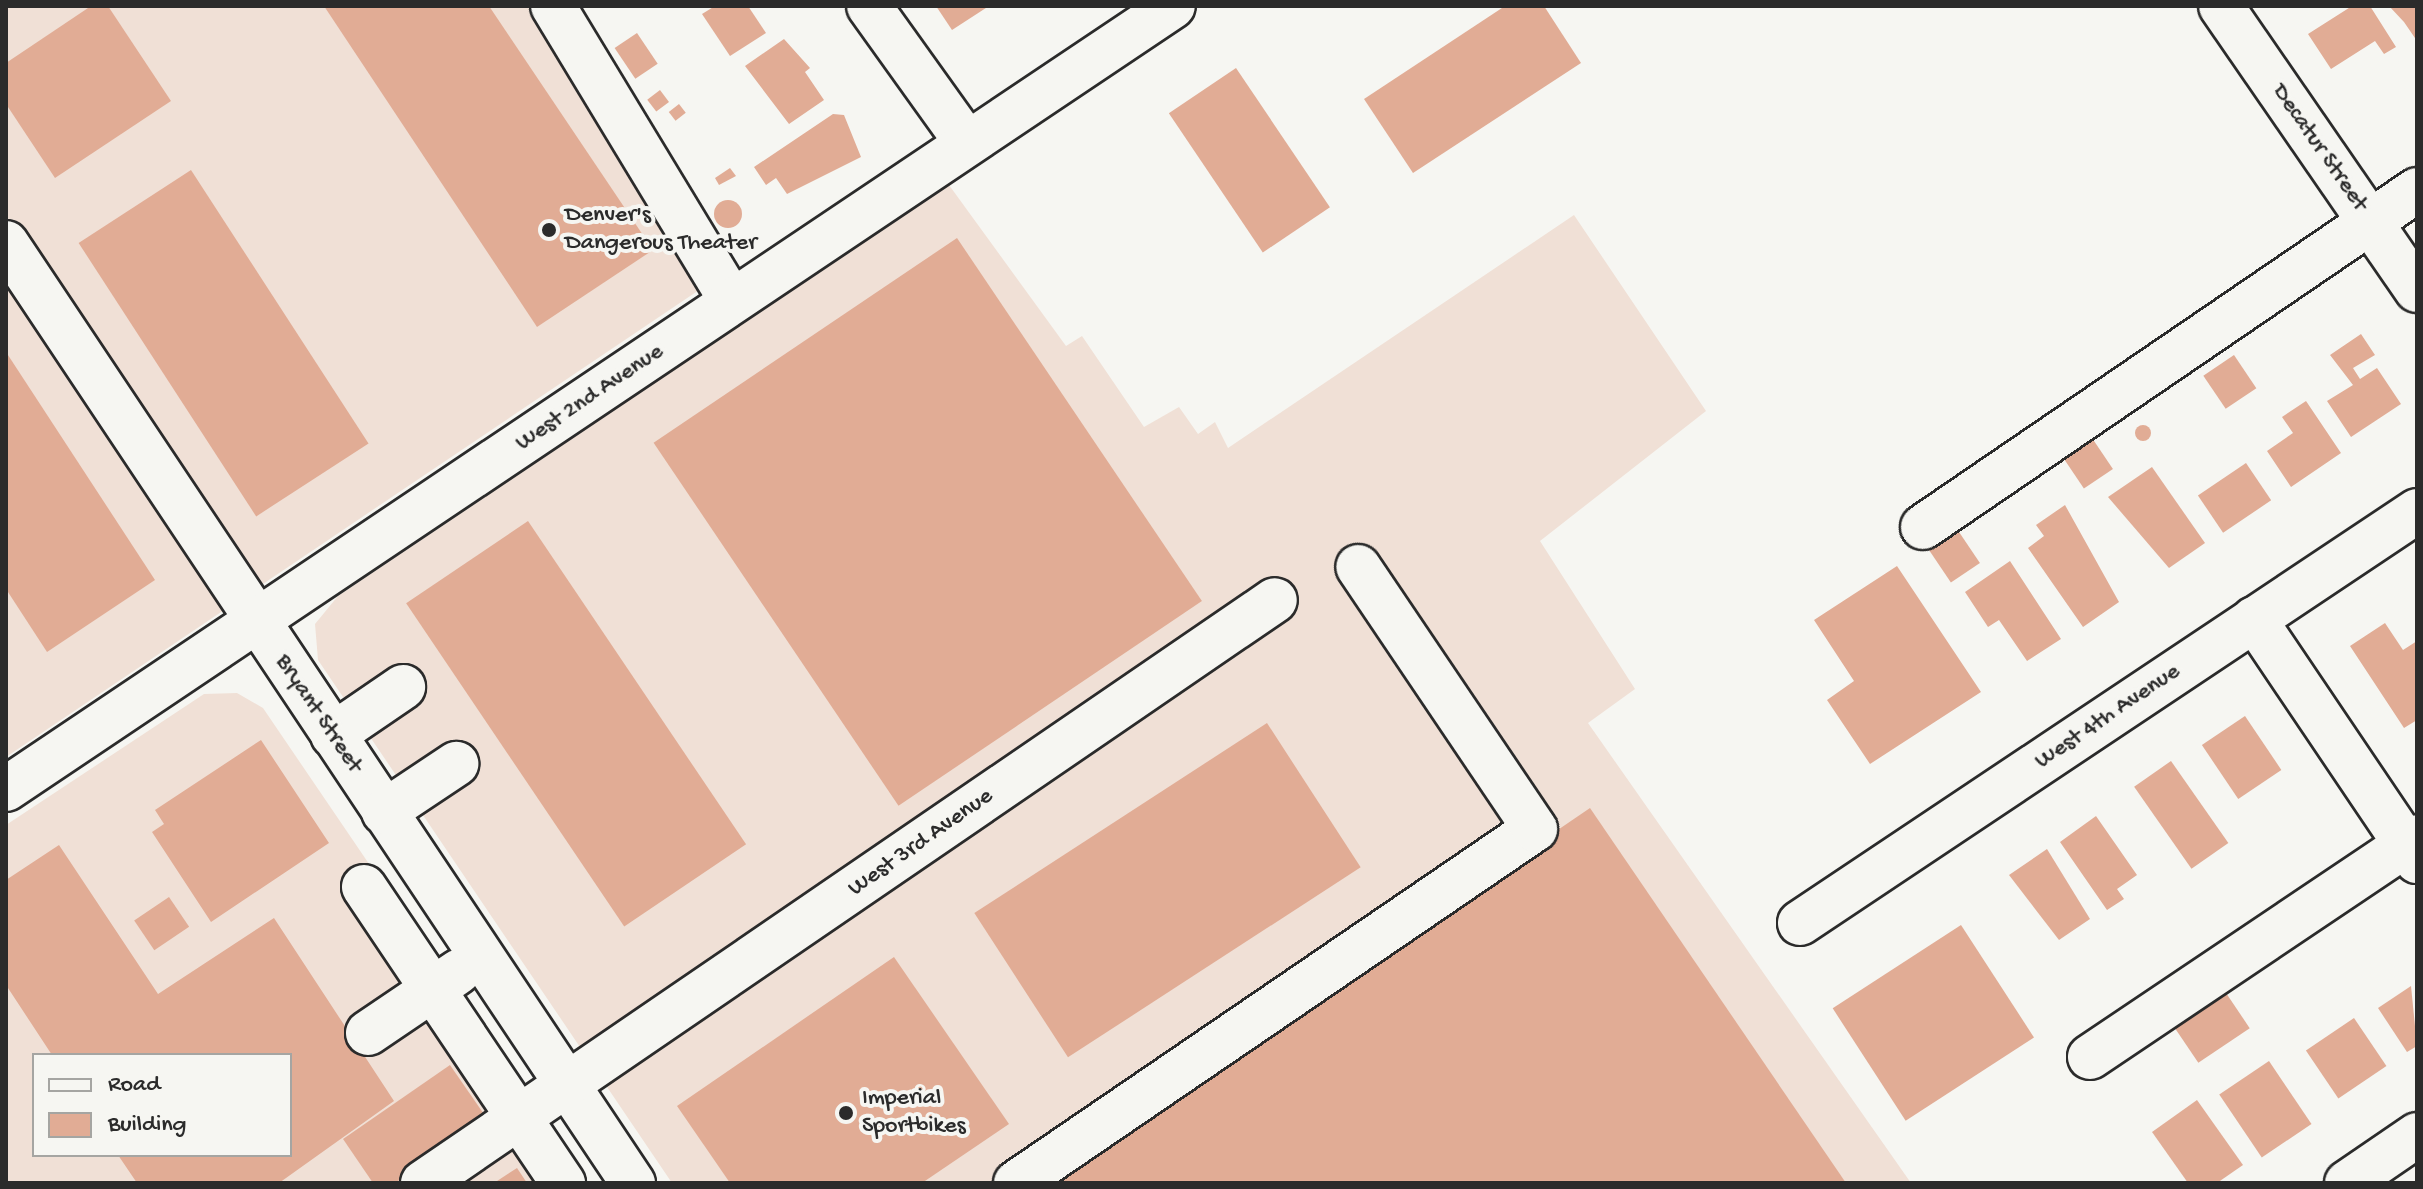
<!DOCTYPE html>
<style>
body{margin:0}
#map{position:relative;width:2423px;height:1189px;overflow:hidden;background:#f6f6f2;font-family:"Gochi Hand",sans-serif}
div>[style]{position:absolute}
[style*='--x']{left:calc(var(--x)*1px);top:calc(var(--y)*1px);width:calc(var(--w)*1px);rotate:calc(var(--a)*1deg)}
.built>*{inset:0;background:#f0e0d6}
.building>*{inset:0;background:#e1ac95;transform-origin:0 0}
.round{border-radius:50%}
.roads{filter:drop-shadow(2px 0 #2b2b2b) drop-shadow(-2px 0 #2b2b2b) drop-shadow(0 2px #2b2b2b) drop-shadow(0 -2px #2b2b2b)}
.minor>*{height:44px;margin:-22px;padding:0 22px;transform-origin:22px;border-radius:22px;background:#f6f6f2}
.dots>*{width:22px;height:22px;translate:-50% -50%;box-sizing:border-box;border:4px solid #f6f6f2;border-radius:50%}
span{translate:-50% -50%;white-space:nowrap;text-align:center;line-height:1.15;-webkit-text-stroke:8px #f6f6f2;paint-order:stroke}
.street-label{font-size:24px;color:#2b2b2b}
.poi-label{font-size:24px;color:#2b2b2b}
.left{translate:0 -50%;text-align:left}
.frame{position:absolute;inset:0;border:8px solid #2b2b2b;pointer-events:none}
.legend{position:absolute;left:32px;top:1053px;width:260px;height:104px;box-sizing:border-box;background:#f6f6f2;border:2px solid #a5a5a2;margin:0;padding:10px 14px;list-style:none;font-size:24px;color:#2b2b2b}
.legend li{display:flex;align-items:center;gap:16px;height:40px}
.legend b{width:40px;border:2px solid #a5a5a2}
</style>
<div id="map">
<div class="built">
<i style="clip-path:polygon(6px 6px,528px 6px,708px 284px,6px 757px)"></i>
<i style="clip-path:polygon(949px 185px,1066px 346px,1082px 336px,1144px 427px,1179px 407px,1198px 434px,1215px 422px,1228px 448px,1574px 215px,1706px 411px,1540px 541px,1635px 689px,1588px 723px,1911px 1183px,672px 1183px,318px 660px,315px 624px,338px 596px)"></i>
<i style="clip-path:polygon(evenodd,237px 693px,263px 708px,586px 1183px,6px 1183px,6px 825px,204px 694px,237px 693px,34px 1055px,290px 1055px,290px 1155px,34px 1155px,34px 1055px)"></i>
</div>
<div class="building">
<i style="clip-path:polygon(91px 6px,108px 6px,171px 101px,55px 178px,6px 104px,6px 63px)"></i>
<i style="clip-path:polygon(324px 6px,489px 6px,653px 250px,537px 327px)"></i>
<i style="clip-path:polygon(715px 6px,748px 6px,766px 33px,730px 56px,702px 14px)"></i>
<i style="clip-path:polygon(936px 6px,989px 6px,952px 30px)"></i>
<i style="clip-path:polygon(1505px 6px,1544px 6px,1581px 63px,1413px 173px,1364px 99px)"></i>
<i style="clip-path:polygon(2352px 6px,2370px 6px,2396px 47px,2384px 54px,2375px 41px,2331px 69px,2308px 34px)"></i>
<i style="clip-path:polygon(2389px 6px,2417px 6px,2417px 41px,2404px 22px)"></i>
<i style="left:637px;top:33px;width:37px;height:27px;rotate:56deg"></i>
<i style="clip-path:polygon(784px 39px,810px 68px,805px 72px,824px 100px,789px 124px,745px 66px)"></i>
<i style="left:1236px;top:68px;width:168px;height:81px;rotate:56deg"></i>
<i style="left:660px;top:90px;width:15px;height:16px;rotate:53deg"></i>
<i style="left:679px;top:104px;width:11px;height:13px;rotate:52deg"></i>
<i style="clip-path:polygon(833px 114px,844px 115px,861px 157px,787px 194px,776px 178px,766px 185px,754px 167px)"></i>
<i style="clip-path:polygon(730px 168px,736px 176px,719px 185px,715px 178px)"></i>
<i style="left:191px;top:170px;width:326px;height:134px;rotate:57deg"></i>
<i class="round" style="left:714px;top:200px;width:28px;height:28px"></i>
<i style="left:957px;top:238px;width:438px;height:366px;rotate:56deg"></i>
<i style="clip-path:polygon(2361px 334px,2375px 355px,2353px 368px,2360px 379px,2377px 368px,2401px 404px,2351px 437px,2327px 401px,2353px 385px,2330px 355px)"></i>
<i style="clip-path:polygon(6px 352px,155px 580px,47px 652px,6px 589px)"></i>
<i style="left:2234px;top:355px;width:40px;height:37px;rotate:56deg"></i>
<i style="clip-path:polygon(2306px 401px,2341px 453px,2291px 487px,2267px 451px,2293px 433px,2282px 417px)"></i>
<i class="round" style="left:2135px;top:425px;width:16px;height:16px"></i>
<i style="left:2090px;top:435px;width:41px;height:35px;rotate:56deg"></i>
<i style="left:2246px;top:463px;width:45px;height:58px;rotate:56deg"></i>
<i style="clip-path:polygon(2152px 467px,2205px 543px,2169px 568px,2108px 497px)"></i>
<i style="clip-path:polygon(2065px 505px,2119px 602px,2083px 627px,2028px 548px,2044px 536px,2036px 525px)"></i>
<i style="left:528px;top:521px;width:390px;height:147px;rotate:56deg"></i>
<i style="left:1957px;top:529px;width:41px;height:35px;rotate:56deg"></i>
<i style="clip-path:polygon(2010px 561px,2061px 639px,2027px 661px,1999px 620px,1988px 627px,1965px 592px)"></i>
<i style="clip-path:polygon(1897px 566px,1981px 692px,1870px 764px,1827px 700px,1854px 681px,1814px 620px)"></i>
<i style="clip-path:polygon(2385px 623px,2403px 650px,2417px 641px,2417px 720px,2404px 728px,2350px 646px)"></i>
<i style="left:2245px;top:716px;width:65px;height:52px;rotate:56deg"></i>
<i style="left:1267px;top:723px;width:172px;height:349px;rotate:57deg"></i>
<i style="clip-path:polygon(261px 740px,329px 843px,211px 922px,152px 832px,164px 824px,155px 810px)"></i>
<i style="left:2171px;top:761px;width:100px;height:45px;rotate:55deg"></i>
<i style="clip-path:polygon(1590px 808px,1846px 1183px,1040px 1183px)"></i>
<i style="clip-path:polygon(2096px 816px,2137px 875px,2117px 889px,2124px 899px,2107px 910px,2060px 842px)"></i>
<i style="clip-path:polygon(59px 845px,158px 994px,274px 918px,394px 1101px,279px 1183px,137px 1183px,118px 1155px,290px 1155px,290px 1055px,52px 1055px,6px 985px,6px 880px)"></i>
<i style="clip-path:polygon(2047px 849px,2090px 919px,2059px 940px,2009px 875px)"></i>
<i style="left:169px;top:897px;width:36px;height:42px;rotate:56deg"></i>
<i style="left:1961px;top:925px;width:134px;height:153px;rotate:57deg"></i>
<i style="clip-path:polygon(894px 957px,1009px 1124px,922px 1183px,730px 1183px,677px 1106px)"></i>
<i style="clip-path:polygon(2411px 986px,2417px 1046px,2407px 1052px,2378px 1008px)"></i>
<i style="left:2224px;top:990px;width:46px;height:62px;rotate:56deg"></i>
<i style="left:2354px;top:1018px;width:58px;height:58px;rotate:56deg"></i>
<i style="left:2269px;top:1061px;width:76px;height:60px;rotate:56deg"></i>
<i style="clip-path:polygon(450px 1065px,488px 1120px,395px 1183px,373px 1183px,343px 1139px)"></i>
<i style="clip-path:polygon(2197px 1100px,2243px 1165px,2217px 1183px,2188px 1183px,2152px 1132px)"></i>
<i style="clip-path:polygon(517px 1168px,527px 1183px,494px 1183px)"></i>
</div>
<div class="roads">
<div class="minor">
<i style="--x:553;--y:6;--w:345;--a:58.8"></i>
<i style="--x:869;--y:6;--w:168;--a:54.4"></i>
<i style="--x:2221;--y:6;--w:345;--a:55.4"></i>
<i style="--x:6;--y:243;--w:1130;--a:56.3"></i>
<i style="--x:1923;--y:527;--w:598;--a:-34.3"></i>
<i style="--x:2254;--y:619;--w:292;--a:56"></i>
<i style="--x:333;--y:735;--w:85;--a:-34.4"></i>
<i style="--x:6;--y:789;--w:1405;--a:-33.86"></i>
<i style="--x:384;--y:812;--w:87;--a:-33.7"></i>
<i style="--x:364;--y:887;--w:357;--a:56.1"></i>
<i style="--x:1800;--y:923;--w:742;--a:-33.73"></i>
<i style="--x:368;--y:1033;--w:109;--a:-34.1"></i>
<i style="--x:2090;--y:1057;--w:394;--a:-33.9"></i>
<i style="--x:423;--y:1183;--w:1032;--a:-34.38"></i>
<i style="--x:1016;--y:1183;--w:628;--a:-34.3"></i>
<i style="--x:1535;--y:829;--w:316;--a:-124"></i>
<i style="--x:2347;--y:1183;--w:85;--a:-34.4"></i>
</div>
</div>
<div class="dots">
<i style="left:549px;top:230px;background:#2b2b2b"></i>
<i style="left:846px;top:1113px;background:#2b2b2b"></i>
</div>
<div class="street-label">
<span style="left:2319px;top:148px;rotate:55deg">Decatur Street</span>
<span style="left:590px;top:398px;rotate:-34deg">West 2nd Avenue</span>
<span style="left:318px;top:714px;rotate:56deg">Bryant Street</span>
<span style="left:2108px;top:717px;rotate:-34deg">West 4th Avenue</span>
<span style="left:921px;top:843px;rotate:-35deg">West 3rd Avenue</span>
</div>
<div class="poi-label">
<span class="left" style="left:565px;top:230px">Denver's<br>Dangerous Theater</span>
<span class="left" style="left:862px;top:1113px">Imperial<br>Sportbikes</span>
</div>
<div class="frame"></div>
<ul class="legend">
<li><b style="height:10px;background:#f6f6f2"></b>Road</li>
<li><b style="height:22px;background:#e1ac95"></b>Building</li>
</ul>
</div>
